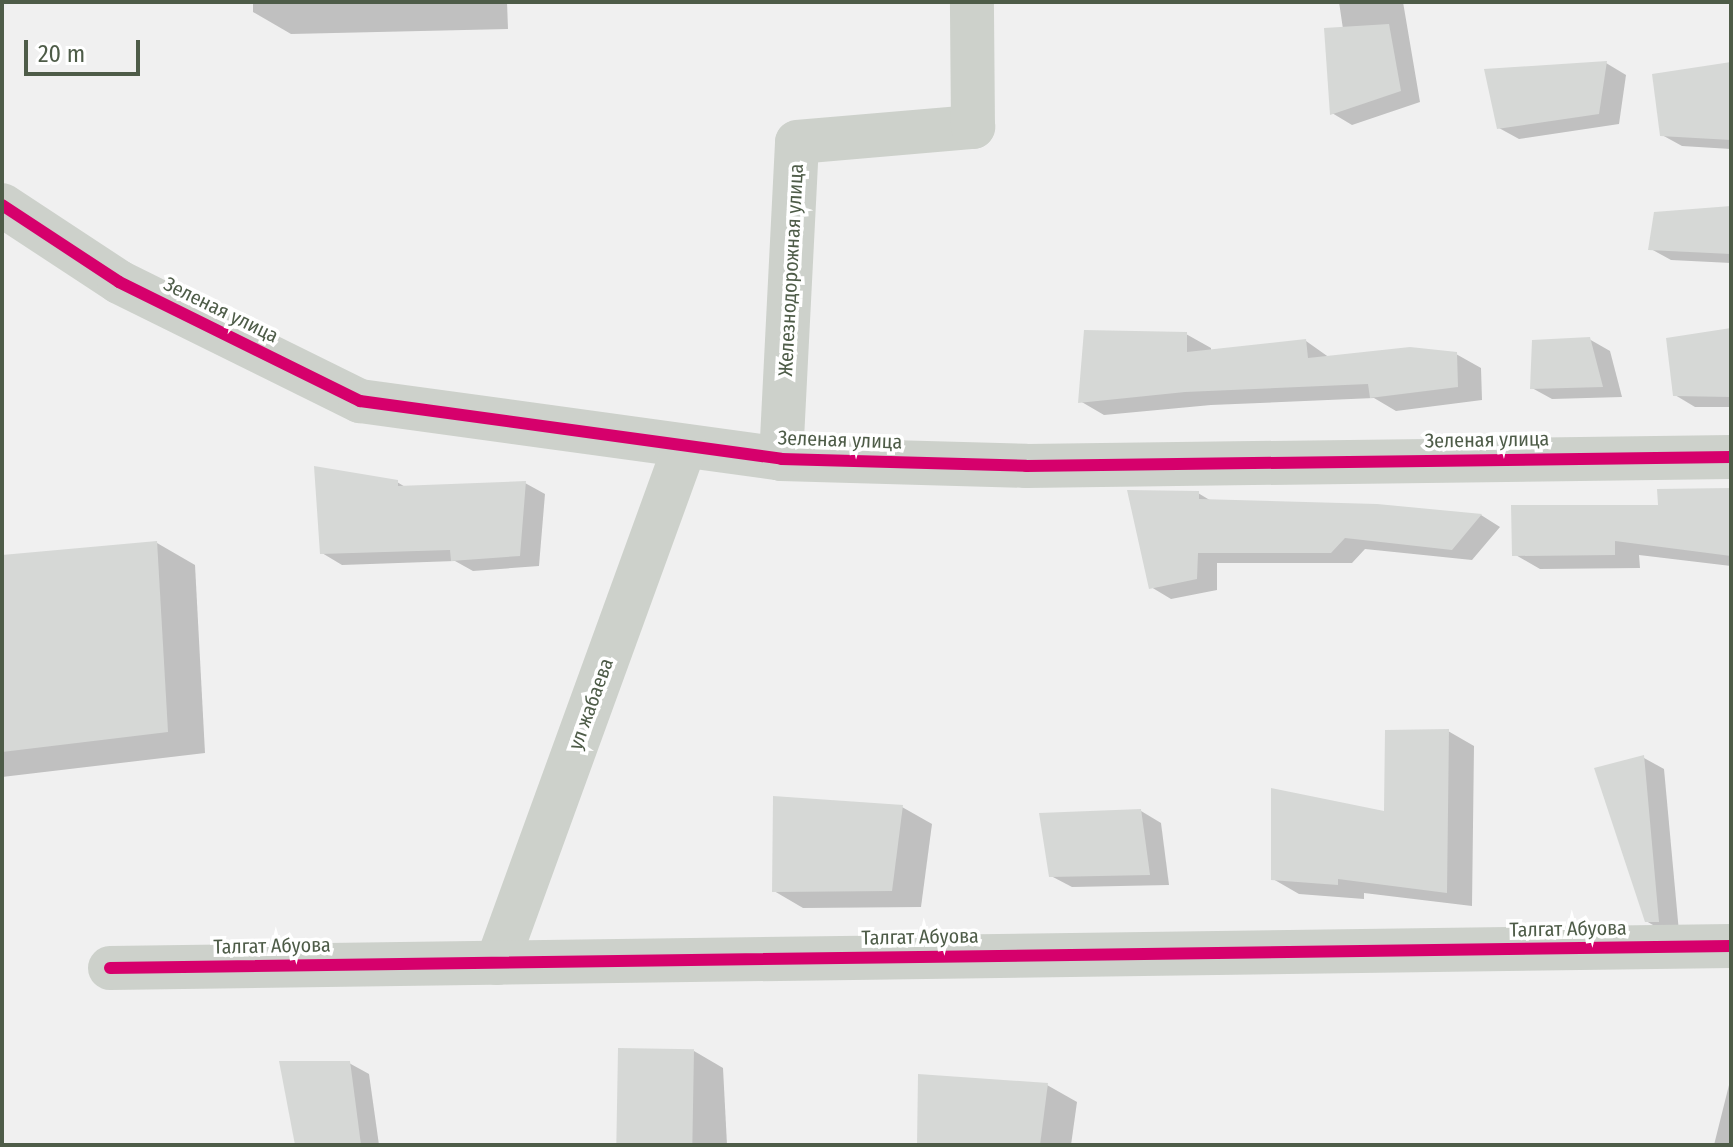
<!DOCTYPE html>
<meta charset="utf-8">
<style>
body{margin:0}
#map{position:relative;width:1733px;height:1147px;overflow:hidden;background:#f0f0f0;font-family:"Fira Sans Condensed",sans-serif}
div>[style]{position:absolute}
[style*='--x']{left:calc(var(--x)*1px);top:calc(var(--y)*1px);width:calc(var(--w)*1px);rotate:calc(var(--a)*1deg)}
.shadow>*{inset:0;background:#0003}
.building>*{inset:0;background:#d6d8d6;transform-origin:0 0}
.minor>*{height:44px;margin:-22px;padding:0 22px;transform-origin:22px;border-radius:22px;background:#cdd1cb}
.cycleway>*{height:12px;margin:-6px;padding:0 6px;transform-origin:6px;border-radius:6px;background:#d6006c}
span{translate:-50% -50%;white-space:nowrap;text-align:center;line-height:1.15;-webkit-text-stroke:7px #fff;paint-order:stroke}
.street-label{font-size:20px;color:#4e5c48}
.frame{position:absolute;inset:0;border:4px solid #4e5c48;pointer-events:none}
.scale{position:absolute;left:24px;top:40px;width:116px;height:36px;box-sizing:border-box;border:4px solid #4e5c48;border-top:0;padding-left:10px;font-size:24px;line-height:28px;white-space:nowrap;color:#4e5c48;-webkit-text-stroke:6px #fff;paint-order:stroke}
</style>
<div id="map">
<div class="shadow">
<i style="clip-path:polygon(253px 2px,507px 2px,508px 29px,291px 34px,253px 12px)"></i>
<i style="clip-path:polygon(1339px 2px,1403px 2px,1420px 102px,1352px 125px,1332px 113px,1343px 29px)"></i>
<i style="clip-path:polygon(1606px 63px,1626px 75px,1619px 124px,1519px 139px,1499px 128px)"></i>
<i style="clip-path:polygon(1731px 64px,1731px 149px,1682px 146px,1662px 135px)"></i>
<i style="clip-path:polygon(1731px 208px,1731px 263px,1671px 260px,1651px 249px)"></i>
<i style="clip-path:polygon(1731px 330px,1731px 407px,1695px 407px,1675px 395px)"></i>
<i style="clip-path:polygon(1186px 334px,1211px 348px,1211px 351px,1306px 341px,1330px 358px,1456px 354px,1481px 368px,1482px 400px,1396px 411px,1374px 398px,1211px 405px,1104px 415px,1080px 401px)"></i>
<i style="clip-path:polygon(1589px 339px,1610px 351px,1622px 397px,1552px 399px,1532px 388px)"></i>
<i style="clip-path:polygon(397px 482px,407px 488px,525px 483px,545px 494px,539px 566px,473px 571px,455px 561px,342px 565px,322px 553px)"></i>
<i style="clip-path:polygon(1731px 490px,1731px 566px,1639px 555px,1640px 568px,1540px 569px,1514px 554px,1660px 507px)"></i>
<i style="clip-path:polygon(1198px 493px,1213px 502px,1377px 506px,1481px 515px,1500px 527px,1472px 560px,1365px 549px,1352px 563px,1217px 563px,1217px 590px,1171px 599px,1151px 587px)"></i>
<i style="clip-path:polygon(157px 543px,195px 565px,205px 753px,2px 777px,2px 557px)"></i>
<i style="clip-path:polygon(1448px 731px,1474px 746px,1472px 906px,1364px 893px,1364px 899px,1299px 894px,1273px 879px,1386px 813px)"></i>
<i style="clip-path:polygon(1644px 758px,1664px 769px,1679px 932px,1667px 933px,1646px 921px)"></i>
<i style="clip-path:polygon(902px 807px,932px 824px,921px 907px,803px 908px,774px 891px)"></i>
<i style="clip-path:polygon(1141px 811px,1161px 823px,1169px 885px,1072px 887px,1051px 876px)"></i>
<i style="clip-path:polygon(694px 1051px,723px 1068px,727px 1145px,625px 1145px)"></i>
<i style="clip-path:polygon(349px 1063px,369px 1074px,379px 1145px,297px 1145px)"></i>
<i style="clip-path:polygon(1730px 1081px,1731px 1145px,1714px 1145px)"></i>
<i style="clip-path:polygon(1047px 1085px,1077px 1102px,1071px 1145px,919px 1145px)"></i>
</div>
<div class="building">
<i style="clip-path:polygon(1389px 24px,1401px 91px,1330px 115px,1324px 28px)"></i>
<i style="clip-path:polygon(1607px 61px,1599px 114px,1497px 129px,1484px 69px)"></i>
<i style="clip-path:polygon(1731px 62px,1731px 140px,1660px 136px,1652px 74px)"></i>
<i style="clip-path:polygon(1731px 206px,1731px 254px,1648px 250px,1654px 212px)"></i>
<i style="clip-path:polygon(1731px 328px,1731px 397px,1673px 396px,1666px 338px)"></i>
<i style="clip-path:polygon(1084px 330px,1187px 332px,1187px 352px,1306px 339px,1308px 358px,1410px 347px,1457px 352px,1458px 387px,1370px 398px,1368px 384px,1185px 392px,1078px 403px)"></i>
<i style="clip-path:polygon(1590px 337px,1603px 387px,1530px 389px,1532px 340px)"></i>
<i style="clip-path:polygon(314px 466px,398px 480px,398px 486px,526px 481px,520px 556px,451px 561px,450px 550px,320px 554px)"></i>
<i style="clip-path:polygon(1731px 488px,1731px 556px,1615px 541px,1615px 555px,1512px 556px,1511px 505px,1658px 505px,1657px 489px)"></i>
<i style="clip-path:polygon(1127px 490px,1199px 491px,1199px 499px,1377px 504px,1482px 514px,1452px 550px,1345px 538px,1331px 553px,1198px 553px,1197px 579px,1149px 589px)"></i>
<i style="clip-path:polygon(157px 541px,168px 732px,2px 752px,2px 555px)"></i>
<i style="clip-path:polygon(1449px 729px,1447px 893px,1338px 879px,1338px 885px,1271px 880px,1271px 788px,1384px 811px,1385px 730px)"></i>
<i style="clip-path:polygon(1644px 755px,1659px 922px,1645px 922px,1594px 768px)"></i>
<i style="clip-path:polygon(773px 796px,903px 805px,892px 891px,772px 892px)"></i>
<i style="clip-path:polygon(1141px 809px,1150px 875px,1049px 877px,1039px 813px)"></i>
<i style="left:618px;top:1048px;width:76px;height:97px;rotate:1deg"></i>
<i style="clip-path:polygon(279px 1061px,350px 1061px,361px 1145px,295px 1145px)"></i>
<i style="clip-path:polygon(918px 1074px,1048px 1083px,1040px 1145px,917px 1145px)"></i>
</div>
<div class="minor">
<i style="--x:2;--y:205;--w:140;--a:33.3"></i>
<i style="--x:119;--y:282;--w:269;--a:26.3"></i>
<i style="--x:360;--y:401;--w:425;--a:7.8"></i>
<i style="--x:781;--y:459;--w:245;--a:1.6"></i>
<i style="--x:1026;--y:466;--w:705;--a:-0.73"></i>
<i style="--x:781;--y:459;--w:317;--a:-87.1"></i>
<i style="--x:797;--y:142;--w:177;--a:-4.9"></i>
<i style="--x:973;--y:127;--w:125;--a:-90.5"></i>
<i style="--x:497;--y:963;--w:550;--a:-70.02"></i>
<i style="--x:110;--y:968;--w:1621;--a:-0.78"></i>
</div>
<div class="cycleway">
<i style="--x:2;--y:205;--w:140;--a:33.3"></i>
<i style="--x:119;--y:282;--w:269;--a:26.3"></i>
<i style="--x:360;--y:401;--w:425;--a:7.8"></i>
<i style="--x:781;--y:459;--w:245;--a:1.6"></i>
<i style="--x:1026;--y:466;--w:705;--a:-0.73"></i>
<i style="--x:110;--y:968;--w:1621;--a:-0.78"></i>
</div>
<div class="street-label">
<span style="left:791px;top:270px;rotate:-87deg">Железнодорожная улица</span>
<span style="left:221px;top:310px;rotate:26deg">Зеленая улица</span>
<span style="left:840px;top:440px;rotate:2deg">Зеленая улица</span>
<span style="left:1487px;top:440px;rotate:-1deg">Зеленая улица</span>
<span style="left:591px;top:704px;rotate:-70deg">ул жабаева</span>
<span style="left:1568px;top:929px;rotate:-1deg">Талгат Абуова</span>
<span style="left:920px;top:937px;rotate:-1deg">Талгат Абуова</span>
<span style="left:272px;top:946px;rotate:-1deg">Талгат Абуова</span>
</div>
<div class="frame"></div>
<div class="scale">20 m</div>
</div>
